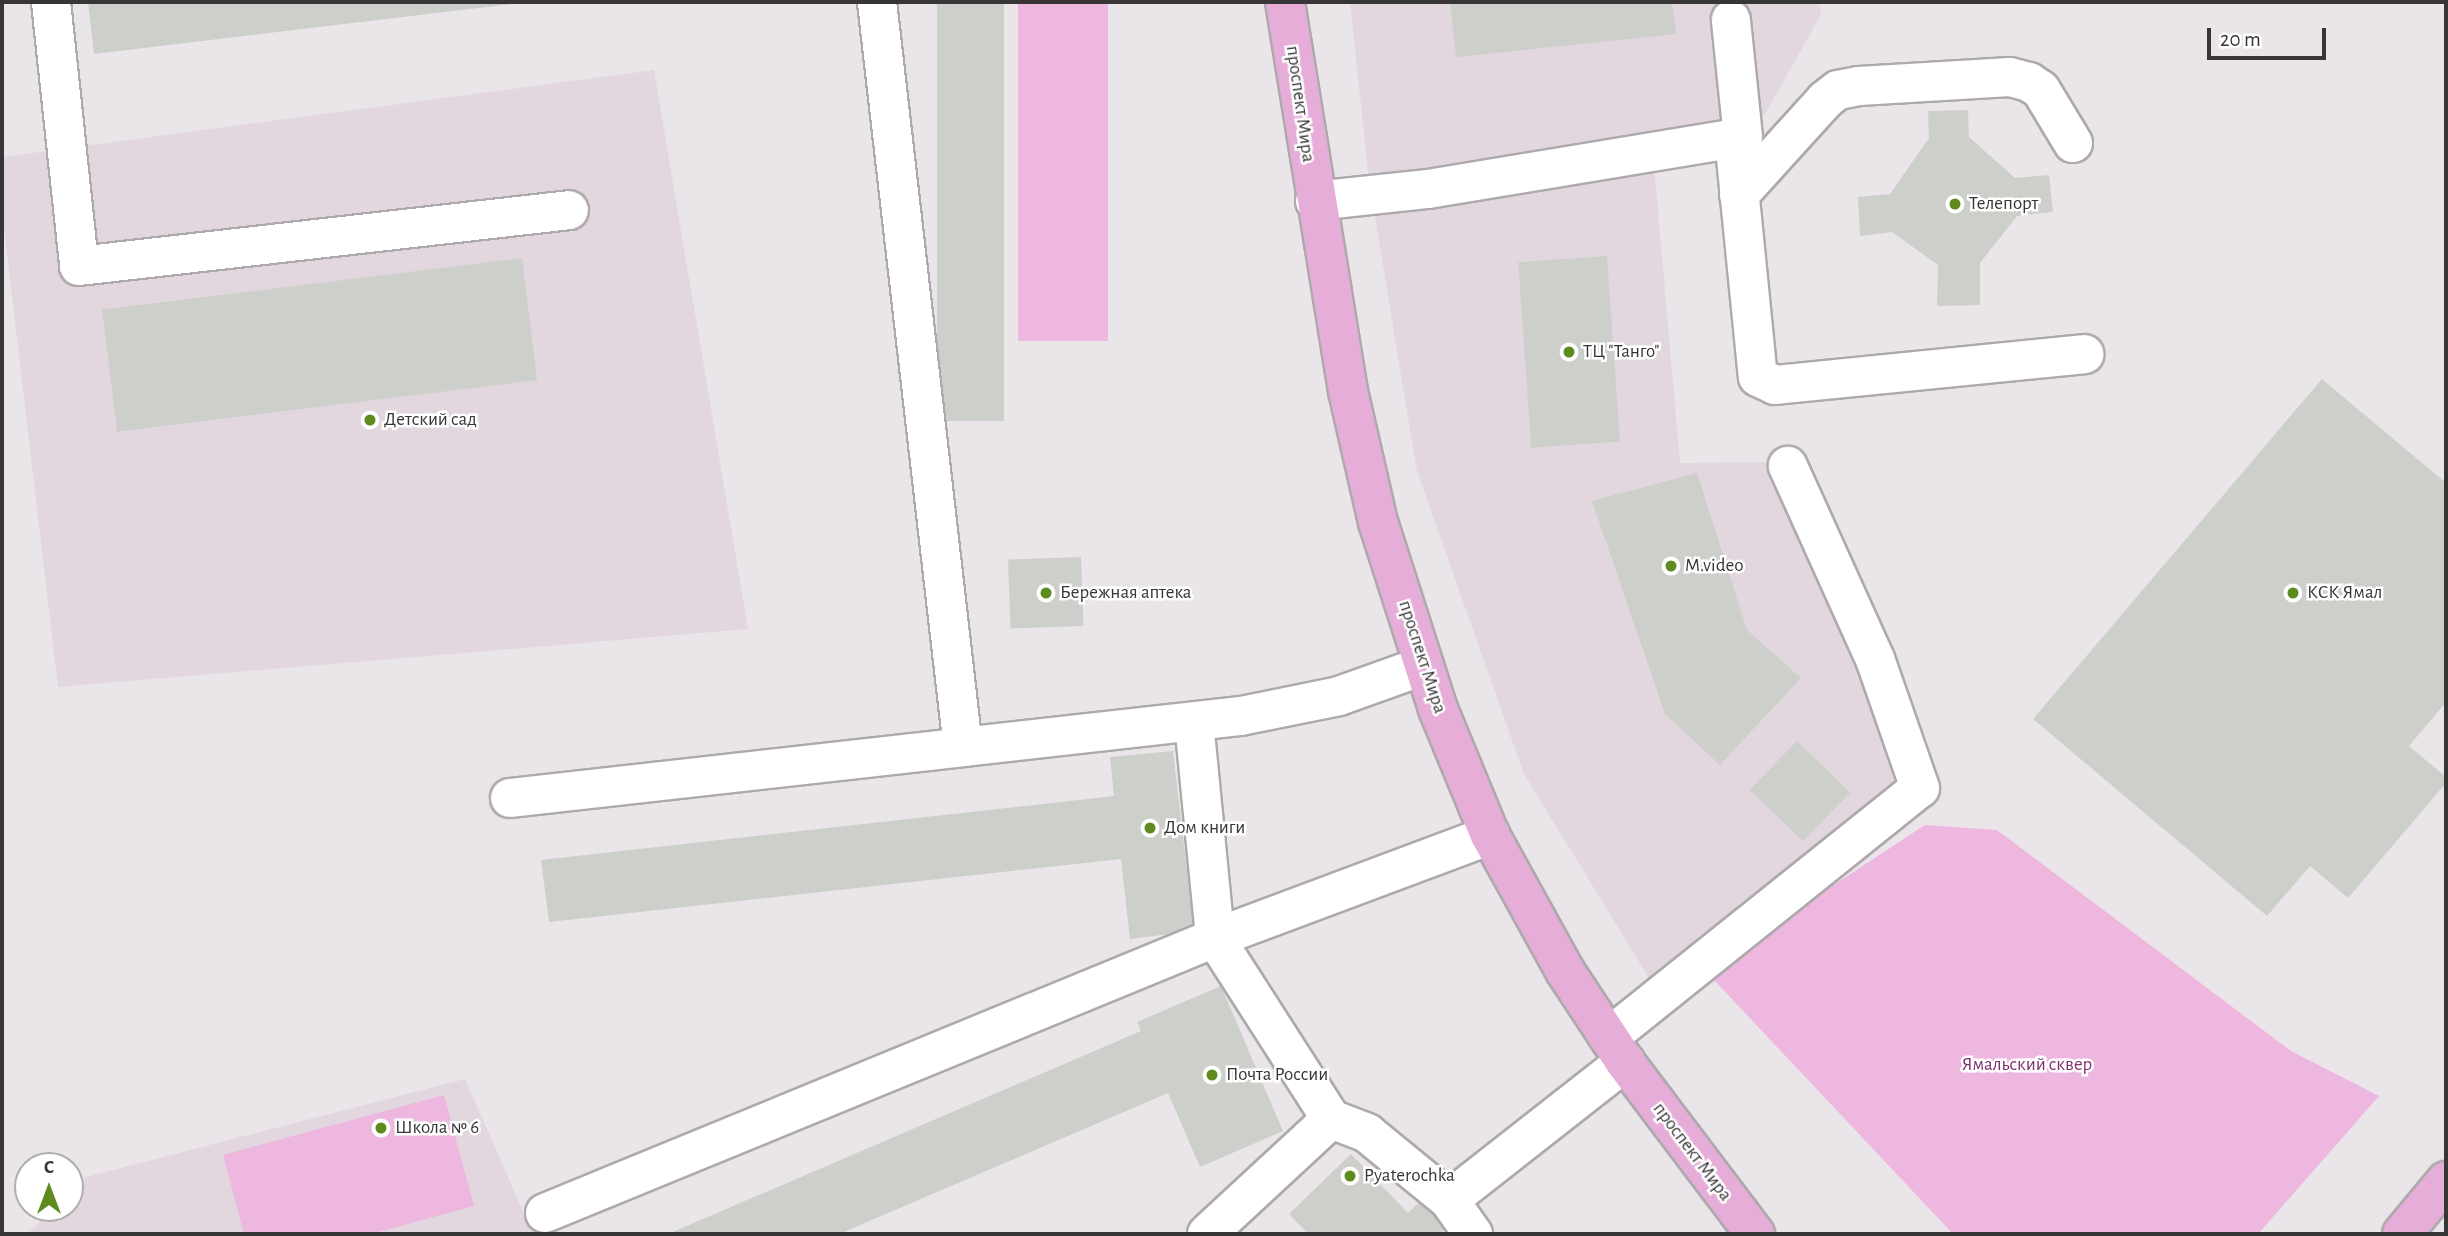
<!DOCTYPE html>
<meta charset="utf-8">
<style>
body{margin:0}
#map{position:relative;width:2448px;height:1236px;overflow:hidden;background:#eae5e8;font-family:"Alegreya Sans",sans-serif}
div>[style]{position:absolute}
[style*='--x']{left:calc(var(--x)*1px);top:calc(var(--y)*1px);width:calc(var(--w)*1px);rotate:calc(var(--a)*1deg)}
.built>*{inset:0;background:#e2d7df}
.green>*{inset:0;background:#eeb7df;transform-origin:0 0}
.building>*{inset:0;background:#cdcfcb;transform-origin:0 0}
.roads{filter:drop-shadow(2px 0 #aea9ac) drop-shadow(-2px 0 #aea9ac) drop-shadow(0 2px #aea9ac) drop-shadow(0 -2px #aea9ac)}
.minor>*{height:38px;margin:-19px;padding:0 19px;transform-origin:19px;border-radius:19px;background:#fff}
.major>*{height:38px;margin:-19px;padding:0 19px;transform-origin:19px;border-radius:19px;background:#e6add9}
.dots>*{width:19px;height:19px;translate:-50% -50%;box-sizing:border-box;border:4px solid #fff;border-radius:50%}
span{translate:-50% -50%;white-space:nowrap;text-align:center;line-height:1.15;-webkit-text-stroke:5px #fff;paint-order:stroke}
.street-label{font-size:19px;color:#373536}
.poi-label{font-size:19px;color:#373536}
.left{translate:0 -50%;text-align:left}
.park-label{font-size:19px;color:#80306f}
.frame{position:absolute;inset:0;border:4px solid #373536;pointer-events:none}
.north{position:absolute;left:14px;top:1152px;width:70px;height:70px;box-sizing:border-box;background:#fff;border:2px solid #afaeaf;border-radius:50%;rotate:0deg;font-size:19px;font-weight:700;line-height:28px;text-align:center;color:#373536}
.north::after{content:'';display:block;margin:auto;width:24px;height:32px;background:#5e8b1d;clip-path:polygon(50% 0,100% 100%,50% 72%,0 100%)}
.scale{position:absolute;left:2207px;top:28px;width:119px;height:32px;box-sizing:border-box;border:4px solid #373536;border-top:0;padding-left:9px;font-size:21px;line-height:24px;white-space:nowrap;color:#373536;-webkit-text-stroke:5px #fff;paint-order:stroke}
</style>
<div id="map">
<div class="built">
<i style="clip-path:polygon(1350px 2px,1819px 2px,1821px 15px,1745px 149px,1654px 165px,1680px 463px,1773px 462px,1904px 781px,1649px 978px,1524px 774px,1417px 471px,1369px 181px)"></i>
<i style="clip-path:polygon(654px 70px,748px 629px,58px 687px,2px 211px,2px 157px)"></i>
<i style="clip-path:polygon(465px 1079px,533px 1234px,27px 1234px,54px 1208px,70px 1208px,70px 1192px,86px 1177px)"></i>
</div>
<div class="green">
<i style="left:1018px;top:2px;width:90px;height:339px"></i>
<i style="clip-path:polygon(1925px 825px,1997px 830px,2291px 1051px,2379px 1096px,2258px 1234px,1953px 1234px,1714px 980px,1791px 913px)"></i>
<i style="clip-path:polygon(444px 1095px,474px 1206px,371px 1234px,244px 1234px,223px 1155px)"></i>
</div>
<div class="building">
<i style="clip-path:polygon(88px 2px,520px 2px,520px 3px,94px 54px)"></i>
<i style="left:937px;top:2px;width:67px;height:419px"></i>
<i style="clip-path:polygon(1450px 2px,1672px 2px,1676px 34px,1456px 57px)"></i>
<i style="clip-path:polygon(1968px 110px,1969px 137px,2015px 178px,2049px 175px,2053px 212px,2017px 216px,1980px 263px,1980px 305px,1937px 306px,1938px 265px,1892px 232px,1860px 236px,1858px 197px,1890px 194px,1929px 138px,1928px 111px)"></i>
<i style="left:1607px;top:256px;width:186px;height:89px;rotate:86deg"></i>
<i style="left:522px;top:258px;width:123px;height:423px;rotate:83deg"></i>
<i style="clip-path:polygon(2322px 379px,2446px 483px,2446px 702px,2409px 746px,2446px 777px,2446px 783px,2348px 898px,2310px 866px,2267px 916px,2033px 719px)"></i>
<i style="clip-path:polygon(1697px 473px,1747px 630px,1801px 678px,1720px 765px,1665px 714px,1592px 501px)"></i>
<i style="left:1081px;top:557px;width:69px;height:73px;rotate:88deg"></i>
<i style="left:1797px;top:741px;width:74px;height:68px;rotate:44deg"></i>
<i style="clip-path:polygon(1173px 751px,1194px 931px,1130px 939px,1121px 859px,549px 922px,541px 860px,1114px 796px,1110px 757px)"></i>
<i style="clip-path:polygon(1221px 986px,1283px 1131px,1200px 1167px,1168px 1093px,839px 1234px,668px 1234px,1141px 1031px,1137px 1022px)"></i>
<i style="clip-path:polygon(1351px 1154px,1408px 1213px,1423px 1198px,1448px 1226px,1439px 1234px,1308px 1234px,1289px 1214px)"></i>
</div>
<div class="roads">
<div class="minor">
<i style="--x:51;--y:2;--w:265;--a:83.9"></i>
<i style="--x:79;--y:266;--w:493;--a:-6.5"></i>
<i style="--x:877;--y:2;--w:750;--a:83.42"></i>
<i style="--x:963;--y:747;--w:280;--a:-6.4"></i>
<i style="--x:1241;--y:716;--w:100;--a:-11.5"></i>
<i style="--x:1339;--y:696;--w:89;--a:-19.7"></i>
<i style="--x:1734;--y:138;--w:240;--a:84.3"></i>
<i style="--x:1758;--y:377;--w:19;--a:25"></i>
<i style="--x:1775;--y:385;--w:311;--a:-5.7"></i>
<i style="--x:1739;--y:195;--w:128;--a:-47.8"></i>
<i style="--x:1825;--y:100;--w:16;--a:-38"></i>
<i style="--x:1838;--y:90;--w:21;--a:-11"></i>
<i style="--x:1859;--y:86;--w:151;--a:-3.4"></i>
<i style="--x:2010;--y:77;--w:20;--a:15"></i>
<i style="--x:2029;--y:82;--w:14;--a:34"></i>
<i style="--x:2041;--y:90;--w:62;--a:58.9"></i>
<i style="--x:1315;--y:201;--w:114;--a:-6.1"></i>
<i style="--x:1428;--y:189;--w:319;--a:-9.4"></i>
<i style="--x:1743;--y:137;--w:118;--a:-95.9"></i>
<i style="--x:1194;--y:722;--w:217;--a:84.4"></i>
<i style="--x:1215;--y:938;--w:215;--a:57.3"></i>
<i style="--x:1331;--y:1119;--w:39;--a:21"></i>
<i style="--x:1367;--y:1133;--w:106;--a:39.3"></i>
<i style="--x:1449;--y:1200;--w:42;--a:54.8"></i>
<i style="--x:510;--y:798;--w:456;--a:-6.4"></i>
<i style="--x:1609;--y:1037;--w:398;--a:-38.7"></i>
<i style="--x:1920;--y:788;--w:137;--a:-109.2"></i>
<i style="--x:1875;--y:659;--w:212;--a:-114.3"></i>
<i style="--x:1449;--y:1200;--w:224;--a:-38.1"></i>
<i style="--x:545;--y:1213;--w:724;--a:-22.32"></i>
<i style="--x:1215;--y:938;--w:294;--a:-20.5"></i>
<i style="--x:1207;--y:1234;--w:169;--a:-42.8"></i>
</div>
<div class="major">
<i style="--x:1285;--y:2;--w:394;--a:80.8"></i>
<i style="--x:1348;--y:391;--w:134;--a:77.1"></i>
<i style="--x:1378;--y:522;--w:196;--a:72.2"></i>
<i style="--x:1438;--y:709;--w:136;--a:67.6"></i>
<i style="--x:1490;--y:835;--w:155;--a:61.1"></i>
<i style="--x:1565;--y:971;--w:109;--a:56.6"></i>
<i style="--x:1625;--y:1062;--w:216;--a:52.9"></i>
<i style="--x:2402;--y:1234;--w:69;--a:-50.3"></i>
</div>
</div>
<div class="dots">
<i style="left:1955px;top:204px;background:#5e8b1d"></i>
<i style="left:1569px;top:352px;background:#5e8b1d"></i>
<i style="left:370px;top:420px;background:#5e8b1d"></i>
<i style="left:1671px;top:566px;background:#5e8b1d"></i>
<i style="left:1046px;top:593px;background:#5e8b1d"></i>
<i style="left:2293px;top:593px;background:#5e8b1d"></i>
<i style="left:1150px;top:828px;background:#5e8b1d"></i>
<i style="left:1212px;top:1075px;background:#5e8b1d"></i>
<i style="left:381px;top:1128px;background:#5e8b1d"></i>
<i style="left:1350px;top:1176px;background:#5e8b1d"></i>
</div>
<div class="street-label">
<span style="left:1300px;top:104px;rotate:82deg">проспект Мира</span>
<span style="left:1422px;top:657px;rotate:72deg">проспект Мира</span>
<span style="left:1692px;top:1152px;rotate:53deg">проспект Мира</span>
</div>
<div class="poi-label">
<span class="left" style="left:1969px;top:204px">Телепорт</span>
<span class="left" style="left:1583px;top:352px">ТЦ "Танго"</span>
<span class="left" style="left:384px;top:420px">Детский сад</span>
<span class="left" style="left:1685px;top:566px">M.video</span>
<span class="left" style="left:1060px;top:593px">Бережная аптека</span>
<span class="left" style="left:2307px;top:593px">КСК Ямал</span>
<span class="left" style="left:1164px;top:828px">Дом книги</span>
<span class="left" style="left:1226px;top:1075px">Почта России</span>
<span class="left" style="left:395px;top:1128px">Школа № 6</span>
<span class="left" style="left:1364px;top:1176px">Pyaterochka</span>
</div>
<div class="park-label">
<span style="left:2027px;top:1065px">Ямальский сквер</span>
</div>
<div class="frame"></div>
<div class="north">С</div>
<div class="scale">20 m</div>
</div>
